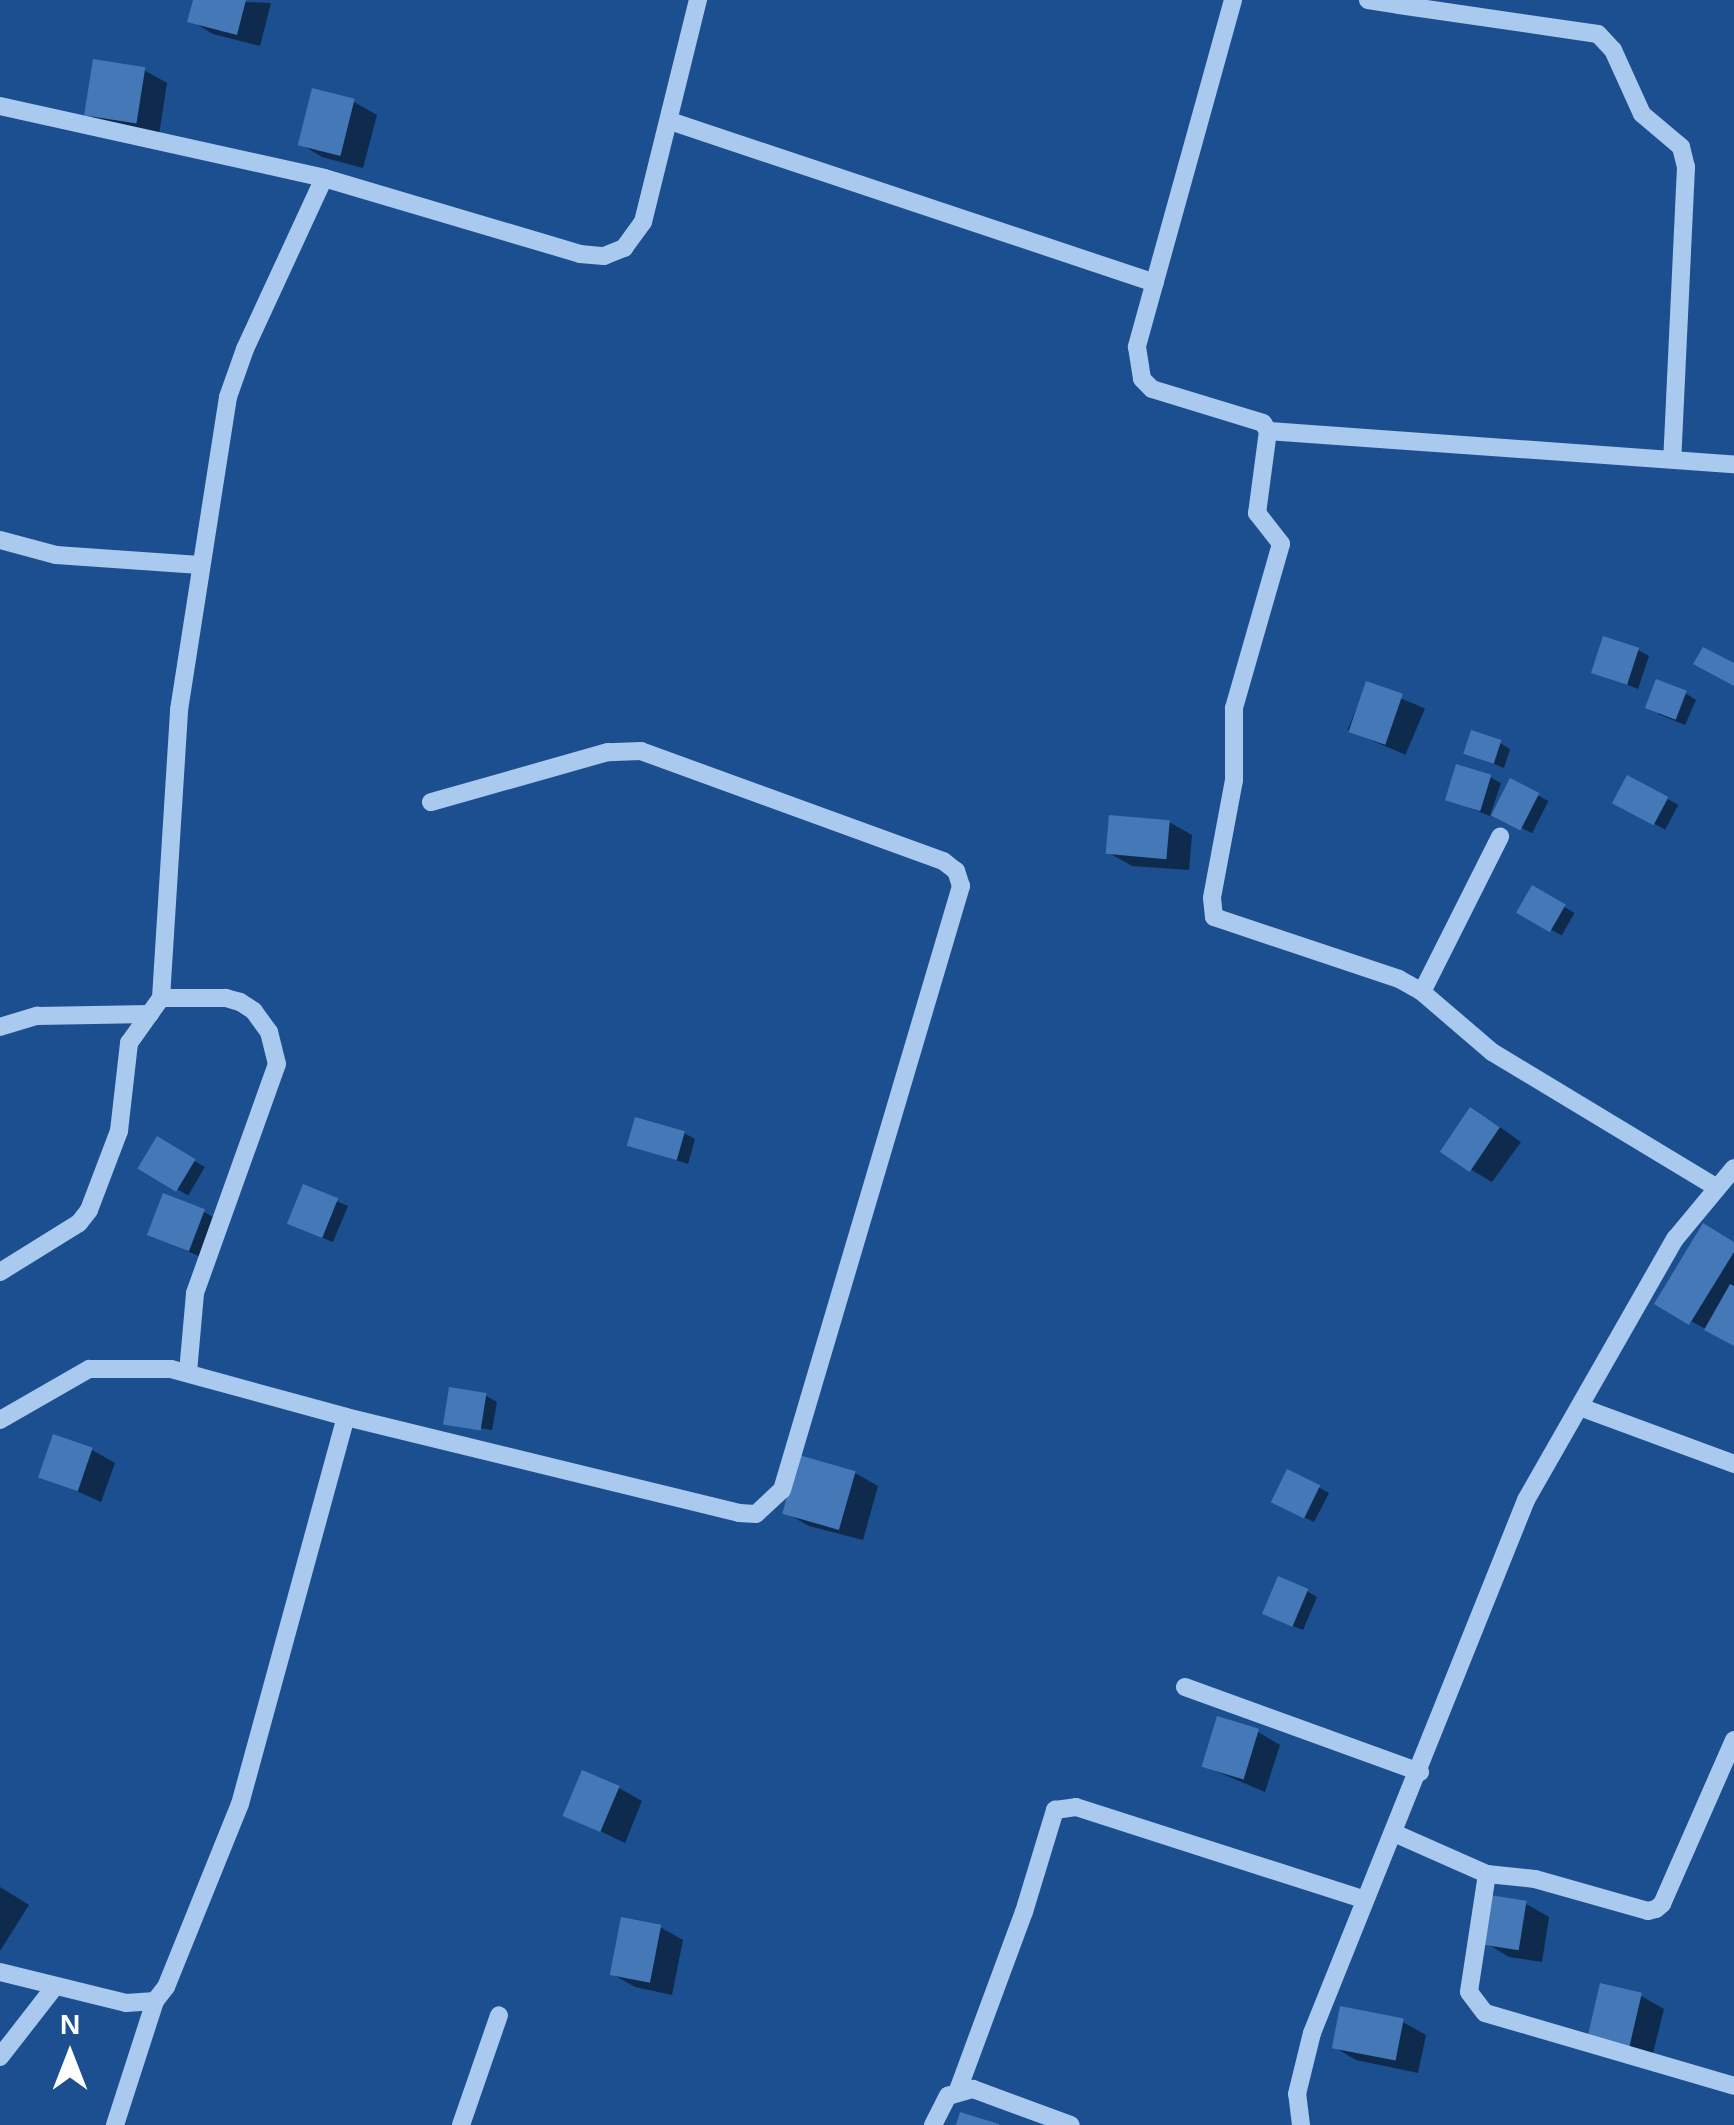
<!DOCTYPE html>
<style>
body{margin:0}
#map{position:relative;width:1734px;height:2125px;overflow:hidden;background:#1b4f8f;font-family:Arial,sans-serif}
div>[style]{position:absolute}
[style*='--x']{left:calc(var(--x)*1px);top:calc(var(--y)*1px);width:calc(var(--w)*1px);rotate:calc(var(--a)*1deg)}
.shadow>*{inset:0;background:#0007;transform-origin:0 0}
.building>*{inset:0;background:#4478b7;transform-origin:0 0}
.minor>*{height:18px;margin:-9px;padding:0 9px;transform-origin:9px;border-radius:9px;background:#a9c9ee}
span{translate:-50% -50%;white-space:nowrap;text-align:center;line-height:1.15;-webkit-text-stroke:10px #1b4f8f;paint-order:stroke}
.north{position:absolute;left:20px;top:2005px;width:100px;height:100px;-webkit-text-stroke:8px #1b4f8f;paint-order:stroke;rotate:0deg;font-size:28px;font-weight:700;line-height:40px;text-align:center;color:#fff}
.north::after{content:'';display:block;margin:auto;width:35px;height:45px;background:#fff;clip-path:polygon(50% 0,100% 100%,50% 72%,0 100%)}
</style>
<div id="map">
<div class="shadow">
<i style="clip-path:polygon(196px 0,271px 3px,260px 46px,213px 34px,190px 20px)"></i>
<i style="clip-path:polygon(144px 70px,167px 83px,159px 135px,110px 127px,87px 114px)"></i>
<i style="clip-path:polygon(354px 102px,377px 115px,363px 168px,322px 157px,299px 143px)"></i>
<i style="clip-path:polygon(1638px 650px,1649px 656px,1638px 689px,1594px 671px)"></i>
<i style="left:1367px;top:684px;width:63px;height:50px;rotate:23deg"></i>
<i style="clip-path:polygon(1685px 693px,1696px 700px,1685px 725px,1658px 714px)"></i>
<i style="clip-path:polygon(1500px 743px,1510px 749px,1504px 768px,1466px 753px)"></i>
<i style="clip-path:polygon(1490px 777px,1501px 783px,1490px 816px,1447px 799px)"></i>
<i style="left:1628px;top:778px;width:57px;height:28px;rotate:28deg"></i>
<i style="left:1511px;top:782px;width:42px;height:36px;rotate:27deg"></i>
<i style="clip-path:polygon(1169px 822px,1192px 835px,1189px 870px,1132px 866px,1109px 853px)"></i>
<i style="left:1533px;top:889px;width:48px;height:26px;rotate:30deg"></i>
<i style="clip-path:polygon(1494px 1123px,1521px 1142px,1492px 1182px,1470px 1169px)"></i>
<i style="clip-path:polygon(684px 1133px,695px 1139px,688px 1164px,629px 1145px)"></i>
<i style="left:158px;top:1140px;width:54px;height:33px;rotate:30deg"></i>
<i style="clip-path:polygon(304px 1187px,348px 1206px,333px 1242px,300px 1229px)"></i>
<i style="clip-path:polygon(204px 1212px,227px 1225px,212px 1262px,149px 1234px)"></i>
<i style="clip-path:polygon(1734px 1244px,1734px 1344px,1657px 1303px)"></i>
<i style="clip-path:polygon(486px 1396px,497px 1402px,492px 1430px,445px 1423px)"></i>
<i style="clip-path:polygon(92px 1450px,115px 1463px,101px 1502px,41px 1475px)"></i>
<i style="clip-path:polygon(855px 1473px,878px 1486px,863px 1540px,809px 1526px,786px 1513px)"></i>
<i style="clip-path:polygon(1318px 1487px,1329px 1493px,1314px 1522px,1283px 1507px)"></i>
<i style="clip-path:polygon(1307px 1591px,1317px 1597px,1303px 1630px,1275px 1619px)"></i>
<i style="clip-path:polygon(1258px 1732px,1280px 1745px,1265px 1792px,1204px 1766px)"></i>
<i style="clip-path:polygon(619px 1788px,642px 1801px,625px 1843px,567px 1815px)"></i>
<i style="clip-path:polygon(0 1887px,29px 1905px,0 1951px)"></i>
<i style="clip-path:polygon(1526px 1904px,1549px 1917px,1542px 1962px,1509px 1957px,1486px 1943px)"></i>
<i style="clip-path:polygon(660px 1927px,683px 1940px,672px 1995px,635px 1987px,612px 1974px)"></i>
<i style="clip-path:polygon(1641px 1996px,1664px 2009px,1651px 2061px,1612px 2052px)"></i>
<i style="clip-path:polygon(1403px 2022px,1426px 2035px,1418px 2073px,1356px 2060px,1334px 2047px)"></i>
</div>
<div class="building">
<i style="clip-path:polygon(193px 0,246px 0,237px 35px,187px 22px)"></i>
<i style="left:93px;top:59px;width:53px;height:57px;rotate:9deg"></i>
<i style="left:312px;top:88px;width:44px;height:59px;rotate:14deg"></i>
<i style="left:1603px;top:636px;width:38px;height:39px;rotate:18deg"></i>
<i style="clip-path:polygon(1703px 647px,1734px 663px,1734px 686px,1693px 664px)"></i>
<i style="left:1656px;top:679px;width:33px;height:31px;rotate:21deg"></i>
<i style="left:1366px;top:681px;width:39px;height:54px;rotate:19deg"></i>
<i style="left:1471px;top:730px;width:32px;height:25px;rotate:18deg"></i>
<i style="left:1456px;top:764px;width:37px;height:38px;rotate:17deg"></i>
<i style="left:1627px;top:775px;width:47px;height:32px;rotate:28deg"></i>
<i style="left:1510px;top:778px;width:33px;height:42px;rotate:27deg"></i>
<i style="left:1109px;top:815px;width:61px;height:39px;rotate:5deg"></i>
<i style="left:1532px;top:885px;width:39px;height:32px;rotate:30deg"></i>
<i style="left:1470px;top:1107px;width:36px;height:54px;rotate:34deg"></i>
<i style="left:635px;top:1117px;width:52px;height:30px;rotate:16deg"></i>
<i style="left:157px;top:1136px;width:45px;height:38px;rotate:31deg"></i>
<i style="left:303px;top:1184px;width:38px;height:43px;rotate:22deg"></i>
<i style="left:163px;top:1193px;width:45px;height:45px;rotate:21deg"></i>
<i style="clip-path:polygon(1703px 1223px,1734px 1242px,1734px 1252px,1689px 1325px,1654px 1304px)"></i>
<i style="clip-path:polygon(1730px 1284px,1734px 1286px,1734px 1346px,1704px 1330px)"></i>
<i style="left:449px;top:1387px;width:38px;height:38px;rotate:9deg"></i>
<i style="left:53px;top:1434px;width:42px;height:46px;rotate:19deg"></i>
<i style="left:799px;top:1455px;width:59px;height:61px;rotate:16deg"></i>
<i style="left:1287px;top:1469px;width:37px;height:37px;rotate:26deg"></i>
<i style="left:1278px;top:1576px;width:33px;height:41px;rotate:23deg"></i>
<i style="left:1217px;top:1716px;width:44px;height:53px;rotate:17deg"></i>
<i style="left:582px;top:1770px;width:41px;height:50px;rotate:23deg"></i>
<i style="left:1490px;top:1895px;width:37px;height:50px;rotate:9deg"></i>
<i style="left:621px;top:1917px;width:41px;height:59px;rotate:11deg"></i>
<i style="left:1600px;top:1983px;width:43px;height:58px;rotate:13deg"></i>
<i style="left:1340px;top:2006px;width:65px;height:43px;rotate:11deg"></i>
<i style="clip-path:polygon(960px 2112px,999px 2124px,999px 2125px,956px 2125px)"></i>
</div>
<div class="minor">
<i style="--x:1233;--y:0;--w:360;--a:105.5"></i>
<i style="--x:1137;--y:347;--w:32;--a:81"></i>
<i style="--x:1142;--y:379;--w:14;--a:45"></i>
<i style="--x:1152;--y:389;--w:116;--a:17"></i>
<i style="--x:1263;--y:423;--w:9;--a:58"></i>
<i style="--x:1268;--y:431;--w:83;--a:97.6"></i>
<i style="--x:1257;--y:513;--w:39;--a:52"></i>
<i style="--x:1281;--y:544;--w:171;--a:106"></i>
<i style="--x:1234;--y:708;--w:72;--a:90"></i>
<i style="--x:1234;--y:780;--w:120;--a:100.6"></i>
<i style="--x:1212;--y:898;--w:19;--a:84"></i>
<i style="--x:1214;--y:917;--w:195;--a:18.5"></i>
<i style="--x:1399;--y:979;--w:26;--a:29"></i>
<i style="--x:1422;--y:992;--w:92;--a:40.6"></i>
<i style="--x:1492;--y:1052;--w:262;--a:31.1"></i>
<i style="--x:1368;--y:0;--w:31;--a:9"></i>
<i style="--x:1399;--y:5;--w:5;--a:-90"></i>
<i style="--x:1399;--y:5;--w:201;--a:8.3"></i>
<i style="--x:1598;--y:34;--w:22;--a:47"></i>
<i style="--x:1613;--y:50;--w:70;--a:65.6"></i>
<i style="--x:1642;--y:114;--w:51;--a:40.2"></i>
<i style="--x:1681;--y:147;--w:21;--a:76"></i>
<i style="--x:1686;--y:167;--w:292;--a:92.7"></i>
<i style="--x:0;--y:106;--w:332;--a:12.5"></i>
<i style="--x:324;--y:178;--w:267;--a:16.5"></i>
<i style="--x:580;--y:254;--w:24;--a:5"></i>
<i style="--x:604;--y:256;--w:22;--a:-22"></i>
<i style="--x:624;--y:248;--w:32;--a:-54"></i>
<i style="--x:643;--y:222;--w:229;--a:-76.1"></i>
<i style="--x:670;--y:121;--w:511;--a:18.47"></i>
<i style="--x:1268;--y:431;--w:467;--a:4.1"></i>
<i style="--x:0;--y:540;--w:58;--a:15"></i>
<i style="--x:56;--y:555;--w:144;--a:4"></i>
<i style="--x:1422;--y:992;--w:174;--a:-63.3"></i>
<i style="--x:0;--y:1027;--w:39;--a:-17"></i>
<i style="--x:37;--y:1016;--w:113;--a:-1"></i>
<i style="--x:0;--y:1272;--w:93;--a:-31.8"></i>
<i style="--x:79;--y:1223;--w:16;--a:-52"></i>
<i style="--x:89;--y:1210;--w:85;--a:-69.2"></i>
<i style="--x:119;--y:1131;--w:89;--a:-83.5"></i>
<i style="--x:129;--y:1043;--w:55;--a:-54.6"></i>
<i style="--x:188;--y:1372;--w:79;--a:-84.9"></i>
<i style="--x:195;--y:1293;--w:243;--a:-70.3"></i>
<i style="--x:277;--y:1064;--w:33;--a:-104"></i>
<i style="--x:269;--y:1032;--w:26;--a:-126"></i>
<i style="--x:254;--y:1011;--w:17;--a:-147"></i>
<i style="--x:240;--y:1002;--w:15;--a:-164"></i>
<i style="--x:226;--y:998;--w:65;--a:180"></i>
<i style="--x:161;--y:998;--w:289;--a:-86.4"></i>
<i style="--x:179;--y:710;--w:317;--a:-81.1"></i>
<i style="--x:228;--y:397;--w:51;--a:-70.5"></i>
<i style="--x:245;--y:349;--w:188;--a:-65.2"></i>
<i style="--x:1580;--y:1407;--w:164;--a:20.3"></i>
<i style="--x:0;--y:1420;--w:103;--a:-29.8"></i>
<i style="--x:89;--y:1369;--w:82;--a:0"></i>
<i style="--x:171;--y:1369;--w:181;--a:15.3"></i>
<i style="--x:346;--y:1417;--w:405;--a:13.7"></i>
<i style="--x:739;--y:1513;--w:17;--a:3"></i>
<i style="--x:756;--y:1514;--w:35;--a:-43"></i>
<i style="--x:782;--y:1490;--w:630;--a:-73.49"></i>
<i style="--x:961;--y:886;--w:16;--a:-108"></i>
<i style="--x:956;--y:871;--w:16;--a:-142"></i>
<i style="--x:943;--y:861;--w:321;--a:-160"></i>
<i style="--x:641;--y:751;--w:33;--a:178"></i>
<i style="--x:608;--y:752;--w:184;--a:164.2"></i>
<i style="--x:1185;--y:1687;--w:250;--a:19.9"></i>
<i style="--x:1394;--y:1833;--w:102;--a:23.8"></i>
<i style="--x:1487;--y:1874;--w:119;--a:98.7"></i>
<i style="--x:1469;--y:1992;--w:26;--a:53"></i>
<i style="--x:1485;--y:2013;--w:259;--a:16.3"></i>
<i style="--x:1487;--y:1874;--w:48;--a:5.9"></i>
<i style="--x:1535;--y:1879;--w:117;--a:15.8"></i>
<i style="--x:1648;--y:1911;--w:8;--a:-14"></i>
<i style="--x:1656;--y:1909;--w:8;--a:-40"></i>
<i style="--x:1662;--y:1904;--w:179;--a:-66.3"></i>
<i style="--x:0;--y:1972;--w:130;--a:13.8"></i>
<i style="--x:126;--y:2003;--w:29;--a:-4"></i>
<i style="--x:155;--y:2001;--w:18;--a:-52"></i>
<i style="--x:166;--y:1987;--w:197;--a:-68"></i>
<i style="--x:240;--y:1804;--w:401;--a:-74.7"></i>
<i style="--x:0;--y:2057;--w:86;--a:-52.1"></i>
<i style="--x:958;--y:2090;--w:190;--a:-69.7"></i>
<i style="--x:1024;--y:1912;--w:107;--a:-73.1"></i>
<i style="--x:1055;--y:1810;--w:21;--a:-8"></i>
<i style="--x:1076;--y:1807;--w:301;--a:17.8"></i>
<i style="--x:115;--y:2125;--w:130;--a:-72.1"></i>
<i style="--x:461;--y:2125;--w:116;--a:-70.9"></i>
<i style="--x:933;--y:2125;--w:33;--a:-63"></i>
<i style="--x:948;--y:2096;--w:26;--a:-16"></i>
<i style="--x:973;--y:2089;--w:104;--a:20.2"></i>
<i style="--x:1301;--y:2125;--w:31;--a:-97"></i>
<i style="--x:1297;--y:2094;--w:63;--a:-76.2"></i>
<i style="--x:1312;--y:2033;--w:574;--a:-68.12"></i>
<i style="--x:1526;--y:1500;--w:301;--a:-60.3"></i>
<i style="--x:1675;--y:1239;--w:92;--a:-50.3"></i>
</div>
<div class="north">N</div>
</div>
